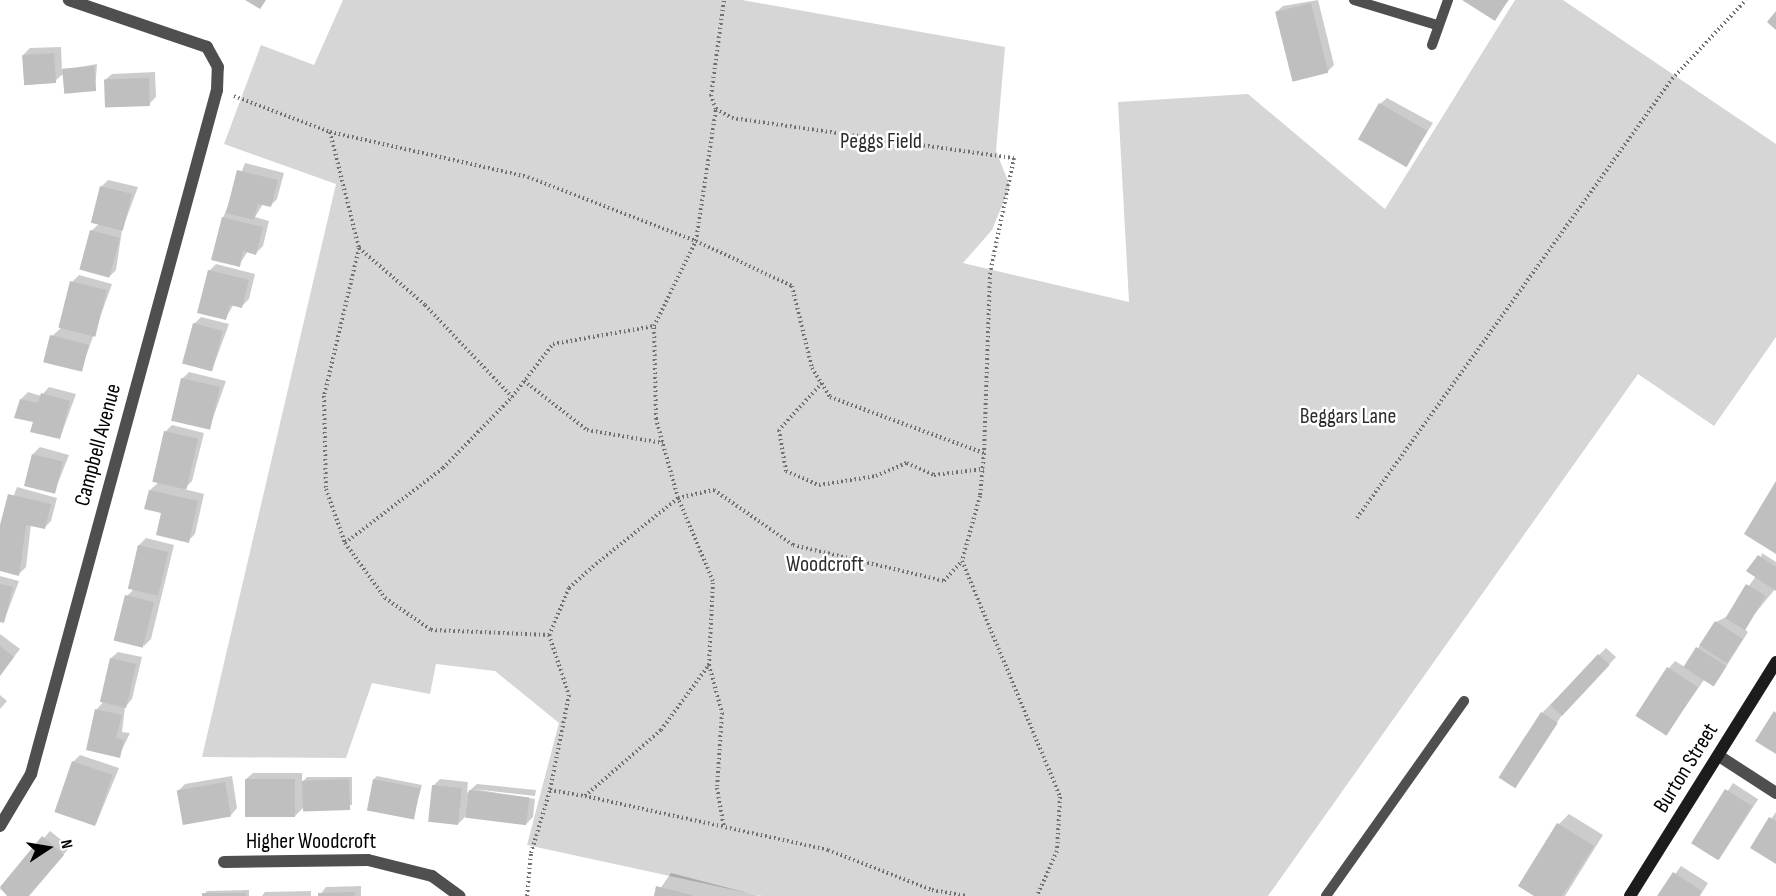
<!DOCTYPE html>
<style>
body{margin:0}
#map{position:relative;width:1776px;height:896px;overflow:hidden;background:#fff;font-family:"Sofia Sans Condensed",sans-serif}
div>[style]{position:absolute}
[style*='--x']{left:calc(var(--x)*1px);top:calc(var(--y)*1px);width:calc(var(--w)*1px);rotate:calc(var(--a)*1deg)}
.green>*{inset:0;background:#d6d6d6}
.shadow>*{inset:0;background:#0003;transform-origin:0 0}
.building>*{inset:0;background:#bfbfbf;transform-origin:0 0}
.path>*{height:4px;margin-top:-2px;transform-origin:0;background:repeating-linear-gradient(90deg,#717171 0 1.5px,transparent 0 4.5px)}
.lane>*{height:10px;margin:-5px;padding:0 5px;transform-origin:5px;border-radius:5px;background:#4f4f4f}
.street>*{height:12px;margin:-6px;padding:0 6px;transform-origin:6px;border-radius:6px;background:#4f4f4f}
.secondary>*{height:12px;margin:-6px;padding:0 6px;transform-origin:6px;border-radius:6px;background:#1c1c1c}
span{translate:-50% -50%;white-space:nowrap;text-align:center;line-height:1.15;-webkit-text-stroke:5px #fff;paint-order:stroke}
.park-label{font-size:22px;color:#2d2d2d}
.street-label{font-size:22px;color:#000}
.north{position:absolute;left:18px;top:818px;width:60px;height:60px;-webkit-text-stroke:4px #fff;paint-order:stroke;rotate:78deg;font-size:16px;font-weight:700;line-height:24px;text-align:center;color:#000}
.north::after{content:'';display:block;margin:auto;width:21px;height:27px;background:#000;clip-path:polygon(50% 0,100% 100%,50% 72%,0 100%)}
</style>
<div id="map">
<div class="green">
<i style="clip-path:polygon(343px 0,742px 0,1005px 47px,996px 151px,1010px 186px,992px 230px,963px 263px,1129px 302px,1118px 102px,1248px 94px,1385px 209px,1515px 0,1563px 0,1776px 144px,1776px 337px,1714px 426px,1638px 374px,1268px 896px,762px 896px,527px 845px,559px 723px,495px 671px,436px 664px,430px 694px,372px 683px,346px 758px,202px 757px,336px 184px,224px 144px,261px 45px,314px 65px)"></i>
</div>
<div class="shadow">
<i style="clip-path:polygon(1318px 0,1334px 65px,1327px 72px,1276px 12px,1283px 6px)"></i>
<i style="clip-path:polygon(1465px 0,1509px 0,1495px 19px)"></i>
<i style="clip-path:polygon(61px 47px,62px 70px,97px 64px,95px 90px,64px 73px,55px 81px,23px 55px,30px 48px)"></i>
<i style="clip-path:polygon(155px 72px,156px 97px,149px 104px,105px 80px,112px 74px)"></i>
<i style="clip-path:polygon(1387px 98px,1433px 123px,1406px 165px,1380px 104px)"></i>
<i style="clip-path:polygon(245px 163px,284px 173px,277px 199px,270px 206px,263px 204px,255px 217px,269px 221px,263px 246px,256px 253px,248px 251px,239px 265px,223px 218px)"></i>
<i style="clip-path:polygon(108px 180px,138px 187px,122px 230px,116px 270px,110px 276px,91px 231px,99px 224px,101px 187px)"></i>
<i style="clip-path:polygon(216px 264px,255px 274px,249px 299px,242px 306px,234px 304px,225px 319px,209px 271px)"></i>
<i style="clip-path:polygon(79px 275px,112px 284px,81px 370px,52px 336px,60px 329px,72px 282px)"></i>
<i style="clip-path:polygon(201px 317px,229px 324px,212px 370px,194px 324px)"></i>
<i style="clip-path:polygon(189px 372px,226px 381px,209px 429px,182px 379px)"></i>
<i style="clip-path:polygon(49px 387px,76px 394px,60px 438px,34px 421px,21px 399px,28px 392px,41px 396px)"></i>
<i style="clip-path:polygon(172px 425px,204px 433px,192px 481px,184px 489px,204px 494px,195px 534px,188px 541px,150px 490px,159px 482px,165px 432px)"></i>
<i style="clip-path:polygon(40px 447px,69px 455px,54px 493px,33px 454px)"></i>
<i style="clip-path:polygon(17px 487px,57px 498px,51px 521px,44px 528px,31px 524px,26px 567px,19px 574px,0 569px,0 532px)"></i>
<i style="clip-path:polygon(146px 538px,174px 545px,151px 639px,144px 646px,127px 596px,134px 589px,139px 545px)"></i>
<i style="clip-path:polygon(1762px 553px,1776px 562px,1776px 588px,1743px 628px,1748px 632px,1719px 678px,1712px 685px,1704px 680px,1666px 734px,1669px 668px,1675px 661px,1685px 667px,1716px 622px,1726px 617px,1756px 576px)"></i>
<i style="clip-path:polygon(0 576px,19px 581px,4px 621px,0 620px)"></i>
<i style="clip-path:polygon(0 634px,20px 649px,0 675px)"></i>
<i style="clip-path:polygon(1606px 648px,1616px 657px,1562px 715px,1514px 787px,1542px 713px)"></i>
<i style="clip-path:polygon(118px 652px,142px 657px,132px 699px,125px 707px,122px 732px,130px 733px,119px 756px,88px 749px,97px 709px,104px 701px,111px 658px)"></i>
<i style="clip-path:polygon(0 695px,7px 701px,0 709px)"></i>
<i style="clip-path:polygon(80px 755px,119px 768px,96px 824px,73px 762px)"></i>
<i style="clip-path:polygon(253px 773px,302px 773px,302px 783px,307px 777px,352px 777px,352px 805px,304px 807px,295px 816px,246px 779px)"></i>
<i style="clip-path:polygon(232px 776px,237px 808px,231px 815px,178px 791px,185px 784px)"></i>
<i style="clip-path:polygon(377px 776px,422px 785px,413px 818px,374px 779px)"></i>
<i style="clip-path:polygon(440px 779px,468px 782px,467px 793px,477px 784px,536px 790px,535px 796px,474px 789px,535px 799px,533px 817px,526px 824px,465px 817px,458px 824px,433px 786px)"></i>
<i style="left:1733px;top:783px;width:30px;height:72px;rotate:33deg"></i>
<i style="clip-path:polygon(1776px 812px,1776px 863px,1752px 847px)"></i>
<i style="clip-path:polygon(1569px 814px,1603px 835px,1565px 896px,1537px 896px,1559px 824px)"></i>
<i style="clip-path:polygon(50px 831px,70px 847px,28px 896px,9px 896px,0 889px)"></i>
<i style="clip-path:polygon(1681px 866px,1708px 883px,1700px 896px,1659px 896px)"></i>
<i style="clip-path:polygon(671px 873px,760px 896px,655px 896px)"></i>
<i style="clip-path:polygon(361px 886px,361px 896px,319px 896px,326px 887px)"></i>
<i style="clip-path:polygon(249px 890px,249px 896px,203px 896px,207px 891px)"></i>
<i style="clip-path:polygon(311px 891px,311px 896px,262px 896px,265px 892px)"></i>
</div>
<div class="building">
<i style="clip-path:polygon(245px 0,266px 0,260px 9px)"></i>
<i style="clip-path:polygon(1462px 0,1508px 0,1495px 21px)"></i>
<i style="left:1311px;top:3px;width:72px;height:37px;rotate:76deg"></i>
<i style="clip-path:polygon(1776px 11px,1776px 30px,1767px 22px)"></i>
<i style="left:54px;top:53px;width:30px;height:32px;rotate:86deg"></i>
<i style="left:94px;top:66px;width:25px;height:32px;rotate:85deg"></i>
<i style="left:149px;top:78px;width:28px;height:45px;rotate:88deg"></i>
<i style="left:1379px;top:103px;width:56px;height:42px;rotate:30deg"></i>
<i style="clip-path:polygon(237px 170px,278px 180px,271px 207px,258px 204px,254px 220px,226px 213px)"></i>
<i style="left:100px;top:186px;width:33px;height:38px;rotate:14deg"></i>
<i style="clip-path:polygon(222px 217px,263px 227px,256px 255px,243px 251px,240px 267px,211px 260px)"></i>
<i style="left:90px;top:230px;width:31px;height:41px;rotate:15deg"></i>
<i style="clip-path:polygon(208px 270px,249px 280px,242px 308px,230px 305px,226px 320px,197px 313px)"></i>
<i style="left:70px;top:281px;width:38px;height:48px;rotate:14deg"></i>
<i style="left:193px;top:323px;width:31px;height:42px;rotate:15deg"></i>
<i style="left:50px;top:335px;width:40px;height:28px;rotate:14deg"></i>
<i style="left:181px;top:378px;width:40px;height:44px;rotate:13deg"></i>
<i style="clip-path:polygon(41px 393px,70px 401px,60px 439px,30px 432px,33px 422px,14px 418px,20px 399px,38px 403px)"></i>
<i style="left:164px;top:431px;width:35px;height:52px;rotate:13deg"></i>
<i style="left:32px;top:454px;width:32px;height:33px;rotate:14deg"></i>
<i style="clip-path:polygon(1776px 481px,1776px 554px,1744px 534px)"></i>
<i style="clip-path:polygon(149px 490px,198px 501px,189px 543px,156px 535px,161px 513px,144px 509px)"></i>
<i style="clip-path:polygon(8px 494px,51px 504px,45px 529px,26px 525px,19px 576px,0 571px,0 525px)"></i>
<i style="left:138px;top:545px;width:31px;height:45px;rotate:13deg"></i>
<i style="clip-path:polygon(1758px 555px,1776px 567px,1776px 591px,1746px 571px)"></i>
<i style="clip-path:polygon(0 584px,13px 587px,4px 623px,0 622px)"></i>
<i style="left:1746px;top:584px;width:23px;height:40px;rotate:31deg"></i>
<i style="left:125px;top:595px;width:30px;height:47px;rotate:14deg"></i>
<i style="left:1715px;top:621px;width:33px;height:29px;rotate:33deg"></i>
<i style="clip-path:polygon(0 646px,14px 657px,0 676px)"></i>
<i style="left:1696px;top:647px;width:36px;height:24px;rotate:32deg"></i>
<i style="left:1598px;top:654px;width:16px;height:70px;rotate:43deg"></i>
<i style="left:110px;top:658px;width:27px;height:45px;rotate:13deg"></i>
<i style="left:1667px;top:667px;width:37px;height:58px;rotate:33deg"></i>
<i style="clip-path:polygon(95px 709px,122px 715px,116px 738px,124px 740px,120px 758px,86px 750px)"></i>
<i style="clip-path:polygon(1774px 711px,1776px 713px,1776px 754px,1755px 741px)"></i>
<i style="left:1541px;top:712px;width:20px;height:78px;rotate:33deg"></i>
<i style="left:72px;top:761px;width:43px;height:54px;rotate:19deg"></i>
<i style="left:245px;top:779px;width:50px;height:38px"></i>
<i style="left:349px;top:779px;width:31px;height:47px;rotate:88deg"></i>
<i style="left:373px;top:779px;width:48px;height:32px;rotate:11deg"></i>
<i style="left:225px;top:782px;width:35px;height:49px;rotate:80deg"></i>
<i style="left:432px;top:785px;width:30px;height:37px;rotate:6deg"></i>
<i style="left:1725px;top:789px;width:32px;height:64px;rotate:32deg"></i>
<i style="left:469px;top:790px;width:61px;height:28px;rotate:7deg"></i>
<i style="clip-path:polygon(1769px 817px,1776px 821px,1776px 864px,1750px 848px)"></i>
<i style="clip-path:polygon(1557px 823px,1594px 846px,1562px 896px,1534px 896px,1518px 886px)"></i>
<i style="clip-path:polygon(42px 836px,64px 855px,29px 896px,7px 896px,0 887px)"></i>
<i style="clip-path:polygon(1673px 872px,1702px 891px,1699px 896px,1657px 896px)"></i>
<i style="clip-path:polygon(656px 886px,692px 895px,692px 896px,654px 896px)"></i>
<i style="clip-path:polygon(355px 892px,355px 896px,318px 896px,318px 893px)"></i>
<i style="left:202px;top:893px;width:44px;height:3px"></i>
</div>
<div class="path">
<i style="--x:234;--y:96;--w:103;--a:20.6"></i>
<i style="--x:330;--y:132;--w:203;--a:12.8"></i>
<i style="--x:528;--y:177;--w:180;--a:20.9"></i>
<i style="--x:696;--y:241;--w:106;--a:25.1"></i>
<i style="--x:792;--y:286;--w:84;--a:76.3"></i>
<i style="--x:812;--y:368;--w:34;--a:58"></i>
<i style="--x:830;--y:397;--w:164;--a:20"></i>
<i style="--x:984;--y:453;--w:43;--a:95.3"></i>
<i style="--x:980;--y:496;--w:67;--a:105.5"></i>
<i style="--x:962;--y:561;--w:256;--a:67.4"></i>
<i style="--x:1060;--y:797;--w:54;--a:93.2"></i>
<i style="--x:1057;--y:851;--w:49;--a:114"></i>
<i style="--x:716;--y:109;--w:18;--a:29"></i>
<i style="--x:732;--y:118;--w:285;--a:8.1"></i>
<i style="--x:1014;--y:158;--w:117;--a:101.8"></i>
<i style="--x:990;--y:273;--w:180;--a:91.9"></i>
<i style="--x:330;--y:132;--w:120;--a:76"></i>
<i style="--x:359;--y:248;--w:152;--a:103.3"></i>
<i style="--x:324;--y:396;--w:93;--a:88.8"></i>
<i style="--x:326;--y:489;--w:57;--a:70.6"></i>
<i style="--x:345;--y:543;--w:123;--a:-37.4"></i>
<i style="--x:443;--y:468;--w:99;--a:-45.8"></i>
<i style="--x:512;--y:397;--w:67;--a:-52.3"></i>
<i style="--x:553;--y:344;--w:103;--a:-10.1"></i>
<i style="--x:359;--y:248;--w:87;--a:40.8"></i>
<i style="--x:425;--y:305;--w:127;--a:46.6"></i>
<i style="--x:524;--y:381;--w:80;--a:37.9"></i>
<i style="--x:587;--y:430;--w:77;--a:9.7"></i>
<i style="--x:822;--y:383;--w:64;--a:132.5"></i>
<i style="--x:779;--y:430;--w:42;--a:80.3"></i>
<i style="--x:786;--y:471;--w:36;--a:23"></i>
<i style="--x:819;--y:485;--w:58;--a:-9"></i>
<i style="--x:876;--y:476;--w:34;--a:-23"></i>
<i style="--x:907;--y:463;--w:30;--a:24"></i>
<i style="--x:934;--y:475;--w:50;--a:-6.8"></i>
<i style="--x:1357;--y:518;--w:540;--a:-54.34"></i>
<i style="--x:1672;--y:79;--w:108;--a:-46.9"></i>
<i style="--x:345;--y:543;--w:68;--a:54"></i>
<i style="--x:385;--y:598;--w:56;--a:34.8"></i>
<i style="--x:431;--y:630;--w:118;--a:2.4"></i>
<i style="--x:549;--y:635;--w:63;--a:71.6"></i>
<i style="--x:569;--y:695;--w:97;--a:101.3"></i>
<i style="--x:549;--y:635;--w:51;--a:-66.9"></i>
<i style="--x:569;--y:588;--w:36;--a:-42"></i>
<i style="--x:596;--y:564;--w:105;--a:-38.8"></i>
<i style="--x:678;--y:498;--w:37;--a:-13"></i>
<i style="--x:714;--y:490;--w:96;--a:34.8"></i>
<i style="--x:793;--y:545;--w:155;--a:13.4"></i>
<i style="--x:944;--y:581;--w:27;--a:-48"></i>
<i style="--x:709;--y:665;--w:50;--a:74.8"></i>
<i style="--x:722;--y:713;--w:75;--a:93.8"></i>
<i style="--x:717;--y:788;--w:40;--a:80"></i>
<i style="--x:585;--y:796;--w:249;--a:12.5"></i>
<i style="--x:828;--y:850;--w:111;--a:21"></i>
<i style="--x:932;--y:890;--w:35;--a:10"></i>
<i style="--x:527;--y:896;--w:43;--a:-84.7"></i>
<i style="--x:531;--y:853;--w:66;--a:-73.2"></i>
<i style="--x:550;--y:790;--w:36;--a:10"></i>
<i style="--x:585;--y:796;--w:101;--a:-41"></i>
<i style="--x:661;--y:730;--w:81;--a:-53.6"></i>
<i style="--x:709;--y:665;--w:84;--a:-87.3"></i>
<i style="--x:713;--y:581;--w:90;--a:-112.9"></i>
<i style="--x:678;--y:498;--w:82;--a:-105.6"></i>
<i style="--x:656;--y:419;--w:93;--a:-91.2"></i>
<i style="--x:654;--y:326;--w:95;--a:-63.7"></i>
<i style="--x:696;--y:241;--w:134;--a:-81.4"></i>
<i style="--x:716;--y:109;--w:14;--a:-111"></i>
<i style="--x:711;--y:96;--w:97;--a:-82.3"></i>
</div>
<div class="lane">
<i style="--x:1354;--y:0;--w:87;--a:16.8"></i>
<i style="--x:1432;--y:45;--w:48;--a:-70.4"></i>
<i style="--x:1326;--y:896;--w:239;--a:-54.7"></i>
</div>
<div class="street">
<i style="--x:1719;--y:756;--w:68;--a:33"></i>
<i style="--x:0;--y:826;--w:61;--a:-59.2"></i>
<i style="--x:31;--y:774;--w:709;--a:-74.79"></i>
<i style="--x:217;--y:90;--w:23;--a:-88"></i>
<i style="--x:218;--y:67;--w:23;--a:-119"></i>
<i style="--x:207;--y:47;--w:146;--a:-161.2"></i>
<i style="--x:224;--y:862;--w:144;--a:-0.8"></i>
<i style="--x:368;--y:860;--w:66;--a:14"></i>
<i style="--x:432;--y:876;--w:34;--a:36"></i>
</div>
<div class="secondary">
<i style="--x:1630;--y:896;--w:276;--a:-58"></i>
</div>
<div class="park-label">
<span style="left:881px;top:142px">Peggs Field</span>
<span style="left:1348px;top:417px">Beggars Lane</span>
<span style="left:825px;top:565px">Woodcroft</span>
</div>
<div class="street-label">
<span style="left:98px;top:445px;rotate:-75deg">Campbell Avenue</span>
<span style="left:1686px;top:768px;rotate:-58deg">Burton Street</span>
<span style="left:311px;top:842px">Higher Woodcroft</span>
</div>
<div class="north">N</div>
</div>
